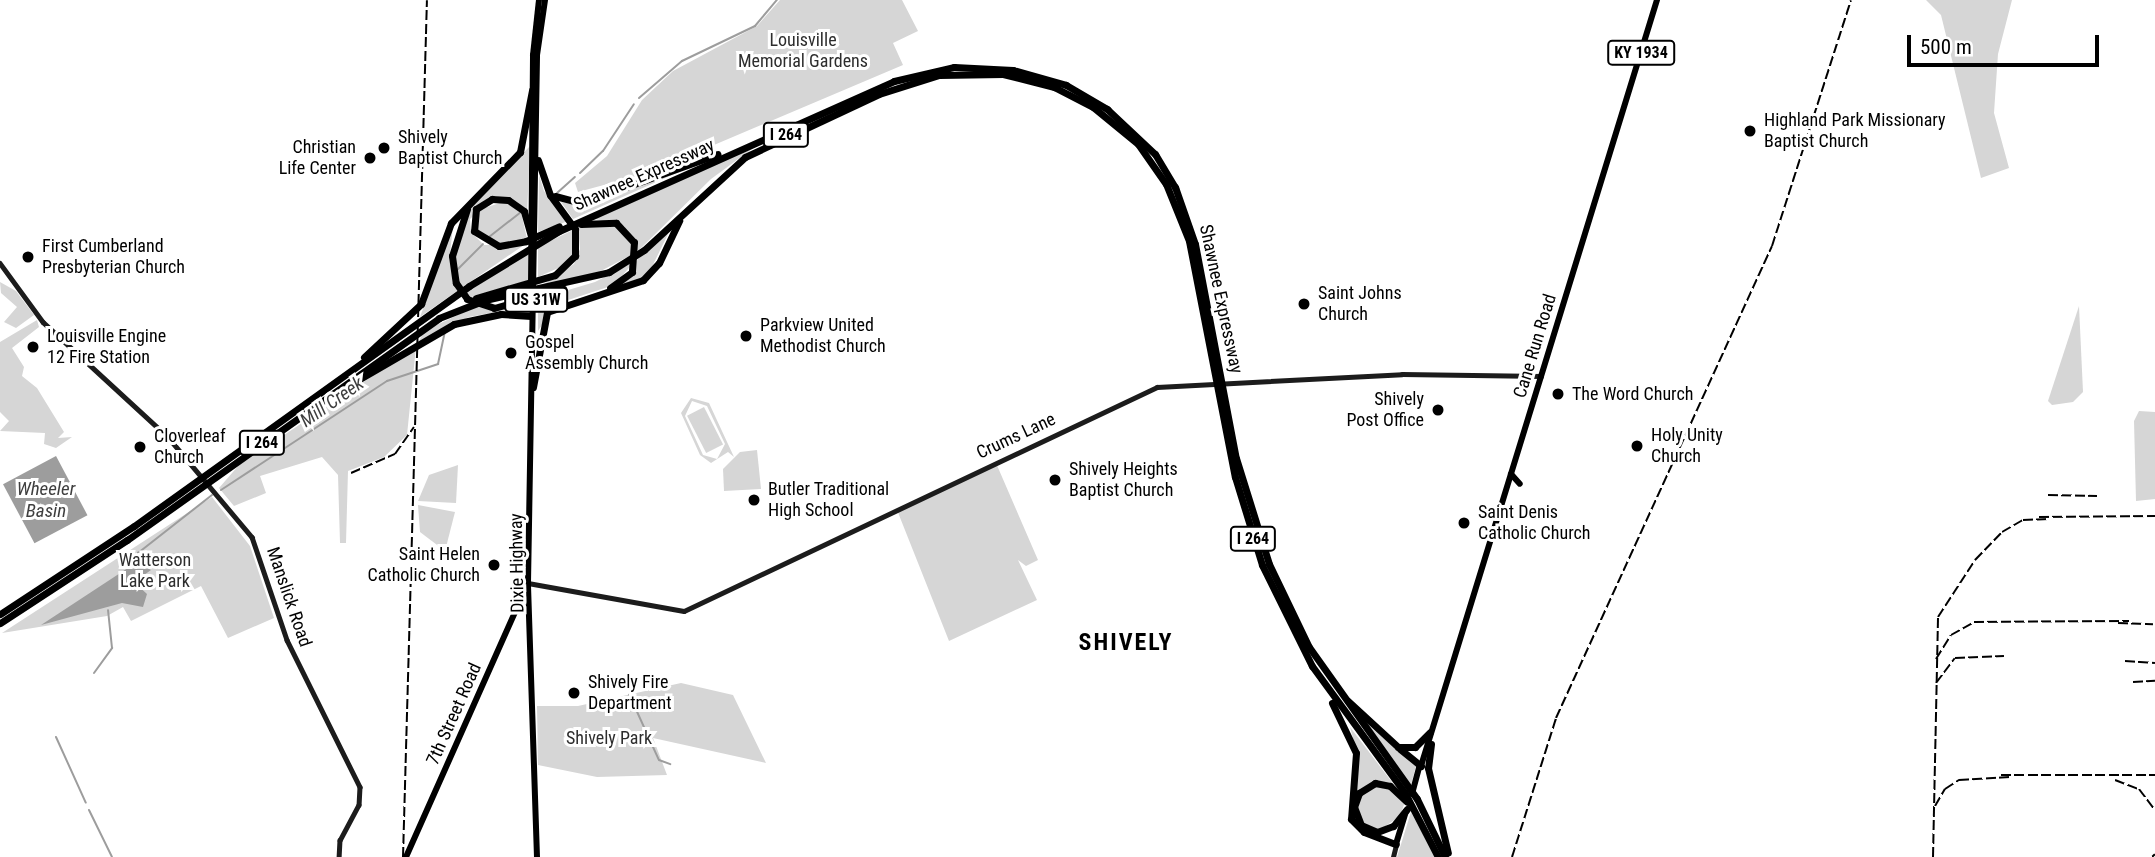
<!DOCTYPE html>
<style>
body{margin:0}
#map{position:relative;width:2155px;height:857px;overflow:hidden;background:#fff;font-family:"Roboto Condensed",sans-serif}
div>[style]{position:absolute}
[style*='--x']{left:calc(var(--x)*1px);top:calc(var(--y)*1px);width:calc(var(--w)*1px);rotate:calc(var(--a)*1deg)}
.green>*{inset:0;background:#d6d6d6;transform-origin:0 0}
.water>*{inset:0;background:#9d9d9d;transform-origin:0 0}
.stream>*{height:2px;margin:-1px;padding:0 1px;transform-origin:1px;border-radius:1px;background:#9d9d9d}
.secondary>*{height:4.5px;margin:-2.25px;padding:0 2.25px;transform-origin:2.25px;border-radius:2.25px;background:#1c1c1c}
.primary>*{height:6px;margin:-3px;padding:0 3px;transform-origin:3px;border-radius:3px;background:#000}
.trunk>*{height:6px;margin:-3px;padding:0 3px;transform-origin:3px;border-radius:3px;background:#000}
.motorway>*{height:7px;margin:-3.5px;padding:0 3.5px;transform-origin:3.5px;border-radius:3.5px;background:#000}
.rail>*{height:2px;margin-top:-1px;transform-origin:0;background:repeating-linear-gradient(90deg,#000 0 10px,transparent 0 13.5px)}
.dots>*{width:19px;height:19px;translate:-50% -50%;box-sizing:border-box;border:4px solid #fff;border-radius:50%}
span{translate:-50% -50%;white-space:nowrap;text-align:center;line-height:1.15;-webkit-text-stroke:6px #fff;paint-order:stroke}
.shield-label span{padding:2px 5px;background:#fff;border:2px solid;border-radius:5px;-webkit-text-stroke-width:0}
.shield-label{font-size:16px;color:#000;font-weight:700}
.park-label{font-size:18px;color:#2d2d2d}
.poi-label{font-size:18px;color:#000}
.left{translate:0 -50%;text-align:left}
.right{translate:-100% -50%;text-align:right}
.street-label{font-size:18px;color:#000}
.water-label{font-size:19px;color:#3e3e3e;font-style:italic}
.district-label{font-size:24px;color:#000;font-weight:700;letter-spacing:2px}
.scale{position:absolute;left:1907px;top:35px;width:192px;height:32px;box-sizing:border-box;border:4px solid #000;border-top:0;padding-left:9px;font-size:21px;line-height:24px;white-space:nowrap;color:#000;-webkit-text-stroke:5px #fff;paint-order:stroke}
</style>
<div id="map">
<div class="green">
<i style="clip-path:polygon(780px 0,902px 0,918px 31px,893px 43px,903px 65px,648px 173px,578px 192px,575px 183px,607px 156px,642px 100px,673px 71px,757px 26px)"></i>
<i style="clip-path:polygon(1926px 0,2012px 0,1998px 54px,1994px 113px,2009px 168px,1981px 178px,1941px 15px)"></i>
<i style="clip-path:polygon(530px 146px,527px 214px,517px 202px,495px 196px,470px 219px,471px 232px,484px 245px,524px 245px,460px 289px,453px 257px,469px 209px)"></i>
<i style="clip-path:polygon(756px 146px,711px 179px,638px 251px,624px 226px,595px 219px)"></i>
<i style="clip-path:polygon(690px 167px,573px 219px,561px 202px,578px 205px)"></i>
<i style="clip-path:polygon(539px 175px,544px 191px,568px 221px,538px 232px)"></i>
<i style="clip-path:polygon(506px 201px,521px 212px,527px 239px,495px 244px,476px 231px,478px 210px)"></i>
<i style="clip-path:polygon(585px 225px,617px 226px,629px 236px,635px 253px,597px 273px,541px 286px,574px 264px,580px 249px,578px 228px)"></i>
<i style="clip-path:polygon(453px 226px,450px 254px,457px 291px,420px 317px)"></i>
<i style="clip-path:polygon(573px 230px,573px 254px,565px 265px,538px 277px,538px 247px)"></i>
<i style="clip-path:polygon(669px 232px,648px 275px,619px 287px,638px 259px)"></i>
<i style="clip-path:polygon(528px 253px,529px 280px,468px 298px,464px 294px)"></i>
<i style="clip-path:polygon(634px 262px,614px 285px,556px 304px,538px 331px,538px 299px,595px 282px)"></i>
<i style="clip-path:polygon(0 282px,16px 291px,34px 315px,16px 328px,4px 322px,17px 307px,1px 293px)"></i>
<i style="clip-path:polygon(527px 302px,528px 312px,523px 307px,469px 317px,419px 341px,424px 331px,477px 306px,495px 310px)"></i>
<i style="clip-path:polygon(2079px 306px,2083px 392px,2073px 402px,2052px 405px,2048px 401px)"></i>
<i style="clip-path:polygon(37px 320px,39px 327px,12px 348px,24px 367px,22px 376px,37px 388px,64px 432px,58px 438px,72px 437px,56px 448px,44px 444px,45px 433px,0 431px,9px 421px,0 412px,0 342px)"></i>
<i style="clip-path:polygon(416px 347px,407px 435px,384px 457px,348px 471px,346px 543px,340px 543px,338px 475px,322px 457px,260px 476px,266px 493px,234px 506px,219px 488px,239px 465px)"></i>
<i style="clip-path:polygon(evenodd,691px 398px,709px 403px,734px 457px,728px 452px,711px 463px,700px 455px,681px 413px,691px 398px,692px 401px,707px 406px,725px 444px,717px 459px,703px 455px,685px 416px,692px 401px)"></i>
<i style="left:704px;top:407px;width:42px;height:19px;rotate:63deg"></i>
<i style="clip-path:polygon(2139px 411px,2155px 412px,2155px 499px,2136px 501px,2134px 421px)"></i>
<i style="clip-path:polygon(757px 450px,761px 489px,724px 491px,723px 469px,740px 452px)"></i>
<i style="clip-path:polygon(996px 463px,1038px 560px,1026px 566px,1018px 560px,1037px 600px,949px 641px,897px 510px)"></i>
<i style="clip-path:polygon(458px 465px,456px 503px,418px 501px,429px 475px)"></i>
<i style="clip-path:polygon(212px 497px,250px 546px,274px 618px,228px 638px,201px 586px,131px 621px,123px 607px,107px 616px,2px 633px)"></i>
<i style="clip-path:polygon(418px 505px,455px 512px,445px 551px,420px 532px)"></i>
<i style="clip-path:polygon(681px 683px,733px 695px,766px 763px,653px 738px,667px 775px,597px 777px,538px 765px,537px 706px,578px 706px)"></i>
<i style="clip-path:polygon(1367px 724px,1416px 766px,1411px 785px,1367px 728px)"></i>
<i style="clip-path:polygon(1350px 727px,1398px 790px,1382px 782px,1355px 794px,1359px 760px)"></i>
<i style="clip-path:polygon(1384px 785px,1405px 802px,1400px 816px,1380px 830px,1367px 827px,1358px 817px,1357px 801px,1368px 787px)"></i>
<i style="clip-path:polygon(1411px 812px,1435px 857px,1397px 857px)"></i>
</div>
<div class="water">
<i style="left:56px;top:456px;width:67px;height:60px;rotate:62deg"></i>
<i style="clip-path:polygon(137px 562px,151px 570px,134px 582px,147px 594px,143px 607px,122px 603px,41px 625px)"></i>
</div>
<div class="stream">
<i style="--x:639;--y:98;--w:57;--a:-40.7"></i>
<i style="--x:682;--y:61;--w:81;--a:-25.6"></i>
<i style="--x:755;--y:26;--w:34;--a:-50"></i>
<i style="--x:580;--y:173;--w:32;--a:-44"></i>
<i style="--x:603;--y:151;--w:56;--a:-56.6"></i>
<i style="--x:557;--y:193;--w:24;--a:-42"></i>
<i style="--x:489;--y:237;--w:39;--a:-38"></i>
<i style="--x:456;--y:271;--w:38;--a:-45"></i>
<i style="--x:221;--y:490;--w:199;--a:-33.3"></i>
<i style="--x:387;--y:381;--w:54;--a:-18.4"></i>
<i style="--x:438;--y:364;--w:33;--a:-78"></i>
<i style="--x:134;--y:566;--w:14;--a:-73"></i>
<i style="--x:138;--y:553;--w:94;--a:-38.1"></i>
<i style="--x:94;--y:673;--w:31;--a:-54"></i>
<i style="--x:112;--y:648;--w:38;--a:-96"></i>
<i style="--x:629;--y:694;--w:72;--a:65.6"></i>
<i style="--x:659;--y:760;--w:12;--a:20"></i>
<i style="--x:56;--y:737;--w:72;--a:65.6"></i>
<i style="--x:89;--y:810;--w:52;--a:63.9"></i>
</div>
<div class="secondary">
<i style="--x:0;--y:263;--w:73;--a:53.9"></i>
<i style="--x:43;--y:322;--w:170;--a:42.6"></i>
<i style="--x:168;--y:437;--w:131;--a:50"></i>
<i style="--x:252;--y:537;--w:109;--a:71.2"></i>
<i style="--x:287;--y:640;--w:164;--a:63.6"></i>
<i style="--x:360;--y:787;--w:18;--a:93"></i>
<i style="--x:359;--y:805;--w:40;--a:118"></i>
<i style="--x:340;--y:840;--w:17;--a:93"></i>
<i style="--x:528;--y:583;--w:158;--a:10.2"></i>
<i style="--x:684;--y:611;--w:523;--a:-25.34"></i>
<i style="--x:1157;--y:387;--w:245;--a:-3"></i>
<i style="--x:1402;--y:374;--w:139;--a:0.8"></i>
<i style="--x:1393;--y:857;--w:12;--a:-76"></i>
</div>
<div class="primary">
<i style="--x:531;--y:286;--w:231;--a:-89.5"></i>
<i style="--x:533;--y:55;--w:55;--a:-83.8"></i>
<i style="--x:406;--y:857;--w:300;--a:-66"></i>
<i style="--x:537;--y:857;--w:274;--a:-91.9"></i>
<i style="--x:528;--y:583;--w:528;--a:-89.02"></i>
<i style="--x:537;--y:55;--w:56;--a:-81.7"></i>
</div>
<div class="trunk">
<i style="--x:1511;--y:474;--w:13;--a:48"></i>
<i style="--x:1421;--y:766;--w:802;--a:-72.88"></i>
<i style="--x:1412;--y:794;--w:31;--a:-75"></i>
<i style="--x:1396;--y:844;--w:34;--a:-73"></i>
</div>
<div class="motorway">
<i style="--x:555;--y:196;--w:27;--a:15"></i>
<i style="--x:581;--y:203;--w:145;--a:-19.7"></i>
<i style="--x:467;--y:209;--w:49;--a:107.7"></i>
<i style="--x:452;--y:256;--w:27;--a:82"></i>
<i style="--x:456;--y:283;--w:19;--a:55"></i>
<i style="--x:467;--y:299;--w:28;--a:18"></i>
<i style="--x:494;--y:308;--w:72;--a:-15.4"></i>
<i style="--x:581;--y:224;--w:35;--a:-2"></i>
<i style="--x:616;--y:223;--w:26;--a:47"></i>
<i style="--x:634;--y:242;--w:30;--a:94"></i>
<i style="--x:632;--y:272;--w:27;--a:144"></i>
<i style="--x:531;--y:236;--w:26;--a:-106"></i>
<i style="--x:524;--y:211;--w:19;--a:-145"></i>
<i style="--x:508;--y:200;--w:16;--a:-176"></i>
<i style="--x:492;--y:199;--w:19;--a:148"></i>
<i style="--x:476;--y:209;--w:22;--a:95"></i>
<i style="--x:474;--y:231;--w:29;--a:31"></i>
<i style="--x:499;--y:246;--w:27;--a:-10"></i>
<i style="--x:526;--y:241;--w:36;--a:-24"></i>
<i style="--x:476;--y:298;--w:82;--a:-16.2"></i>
<i style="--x:555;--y:275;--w:28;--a:-44"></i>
<i style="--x:575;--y:256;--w:27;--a:-90"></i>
<i style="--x:575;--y:229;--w:42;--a:-126.3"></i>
<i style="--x:550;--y:195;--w:37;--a:-109"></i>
<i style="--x:364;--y:357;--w:78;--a:-42.9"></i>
<i style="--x:421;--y:304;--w:86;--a:-69.7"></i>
<i style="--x:451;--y:223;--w:99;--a:-45.8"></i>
<i style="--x:520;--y:152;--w:63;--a:-79"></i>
<i style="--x:351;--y:384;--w:119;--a:-30.2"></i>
<i style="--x:454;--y:324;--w:48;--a:-12"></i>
<i style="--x:501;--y:314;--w:30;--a:4"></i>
<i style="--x:533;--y:387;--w:76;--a:-79.4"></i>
<i style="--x:547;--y:312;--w:101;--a:-18.4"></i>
<i style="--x:643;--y:280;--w:23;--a:-47"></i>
<i style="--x:659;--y:263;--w:47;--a:-64.5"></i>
<i style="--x:0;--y:614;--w:160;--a:-33.3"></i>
<i style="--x:134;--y:526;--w:412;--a:-35.6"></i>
<i style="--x:469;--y:286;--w:105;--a:-31.4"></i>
<i style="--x:559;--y:231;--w:367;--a:-24.1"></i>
<i style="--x:894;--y:81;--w:62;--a:-13.1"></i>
<i style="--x:954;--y:67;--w:59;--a:2.9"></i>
<i style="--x:1013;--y:70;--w:55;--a:15.8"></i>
<i style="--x:1066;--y:85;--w:48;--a:30.3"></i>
<i style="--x:1107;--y:109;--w:66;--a:43.2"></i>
<i style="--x:1155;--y:154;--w:39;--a:59"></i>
<i style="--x:1175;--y:187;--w:60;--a:70.7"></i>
<i style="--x:1195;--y:244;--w:218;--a:79.2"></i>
<i style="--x:1236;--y:458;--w:111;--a:72.7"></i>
<i style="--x:1269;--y:564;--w:92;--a:64.3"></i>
<i style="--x:1309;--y:647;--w:186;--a:54.6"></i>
<i style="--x:1417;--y:799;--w:64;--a:64.2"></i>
<i style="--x:0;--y:623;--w:152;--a:-33.2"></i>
<i style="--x:127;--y:540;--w:383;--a:-35.4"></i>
<i style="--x:439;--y:318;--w:49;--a:-21.4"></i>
<i style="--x:485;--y:300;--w:127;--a:-12.7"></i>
<i style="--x:609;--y:272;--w:41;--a:-32.2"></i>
<i style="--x:644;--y:250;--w:137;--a:-42.6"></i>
<i style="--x:745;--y:157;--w:148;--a:-25.2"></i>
<i style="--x:879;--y:94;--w:63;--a:-17.6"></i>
<i style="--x:939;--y:75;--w:64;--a:-0.9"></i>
<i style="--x:1003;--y:74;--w:53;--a:14.3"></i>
<i style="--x:1054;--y:87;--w:44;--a:27.1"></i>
<i style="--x:1093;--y:107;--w:58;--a:39.4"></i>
<i style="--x:1138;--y:144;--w:49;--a:55"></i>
<i style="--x:1166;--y:184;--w:61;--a:68"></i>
<i style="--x:1189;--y:241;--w:240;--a:79"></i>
<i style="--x:1235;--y:477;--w:92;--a:72.9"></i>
<i style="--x:1262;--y:565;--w:113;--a:63.7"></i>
<i style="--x:1312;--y:666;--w:157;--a:53.8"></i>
<i style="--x:1405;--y:793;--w:72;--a:62.7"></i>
<i style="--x:1348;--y:701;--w:68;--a:42.6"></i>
<i style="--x:1398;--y:747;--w:17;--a:0"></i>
<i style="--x:1415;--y:747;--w:21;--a:-45"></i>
<i style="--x:1332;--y:703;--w:55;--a:64.4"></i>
<i style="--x:1356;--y:753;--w:66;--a:94.3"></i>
<i style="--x:1351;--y:819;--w:18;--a:45"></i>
<i style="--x:1364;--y:832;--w:34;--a:21"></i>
<i style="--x:1431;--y:744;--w:24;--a:97"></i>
<i style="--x:1428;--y:768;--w:87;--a:76.8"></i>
<i style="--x:1400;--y:749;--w:27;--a:39"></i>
<i style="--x:1407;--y:809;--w:22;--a:129"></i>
<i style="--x:1393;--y:826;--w:17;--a:159"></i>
<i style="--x:1377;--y:832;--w:17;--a:-156"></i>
<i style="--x:1361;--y:825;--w:19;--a:-111"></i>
<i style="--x:1354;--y:807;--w:15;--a:-70"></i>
<i style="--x:1359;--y:793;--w:19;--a:-32"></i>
<i style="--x:1375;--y:783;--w:15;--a:11"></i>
<i style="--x:1390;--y:786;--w:23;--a:43"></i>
</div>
<div class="rail">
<i style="--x:351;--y:473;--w:48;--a:-23.4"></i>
<i style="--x:395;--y:454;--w:33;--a:-55"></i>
<i style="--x:2048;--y:495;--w:49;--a:1.2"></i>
<i style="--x:2039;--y:517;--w:116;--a:-0.5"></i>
<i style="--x:2118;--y:623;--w:35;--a:2"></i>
<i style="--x:1936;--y:659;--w:28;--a:-58"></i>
<i style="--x:1951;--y:635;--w:26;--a:-29"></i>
<i style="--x:1974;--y:622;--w:155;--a:-0.4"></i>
<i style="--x:2125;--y:661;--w:30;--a:4"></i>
<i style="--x:2133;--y:682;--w:22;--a:-3"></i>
<i style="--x:1936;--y:683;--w:31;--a:-53"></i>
<i style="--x:1955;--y:658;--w:49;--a:-2.3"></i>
<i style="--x:2001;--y:775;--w:154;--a:0"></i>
<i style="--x:2115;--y:780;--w:26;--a:21"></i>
<i style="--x:2139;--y:789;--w:26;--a:53"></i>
<i style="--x:1935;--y:806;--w:20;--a:-60"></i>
<i style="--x:1945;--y:789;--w:17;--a:-33"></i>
<i style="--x:1959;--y:780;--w:51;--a:-3.4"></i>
<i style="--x:403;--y:857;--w:857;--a:-88.4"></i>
<i style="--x:1512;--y:857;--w:146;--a:-72.4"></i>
<i style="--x:1556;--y:718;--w:519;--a:-65.41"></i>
<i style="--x:1772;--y:246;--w:258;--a:-72.2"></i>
<i style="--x:1933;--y:857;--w:240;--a:-88.8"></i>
<i style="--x:1938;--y:617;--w:68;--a:-57"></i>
<i style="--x:1975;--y:560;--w:39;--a:-46"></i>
<i style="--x:2002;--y:532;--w:24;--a:-30"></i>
<i style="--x:2023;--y:520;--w:26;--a:-2"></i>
<i style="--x:2152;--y:857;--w:4;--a:-45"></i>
</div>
<div class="dots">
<i style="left:1750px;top:131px;background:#000"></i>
<i style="left:384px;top:148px;background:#000"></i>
<i style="left:370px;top:158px;background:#000"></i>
<i style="left:28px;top:257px;background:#000"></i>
<i style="left:1304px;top:304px;background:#000"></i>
<i style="left:746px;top:336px;background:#000"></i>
<i style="left:33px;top:347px;background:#000"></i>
<i style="left:511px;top:353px;background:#000"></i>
<i style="left:1558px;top:394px;background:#000"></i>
<i style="left:1438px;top:410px;background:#000"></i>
<i style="left:1637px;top:446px;background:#000"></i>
<i style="left:140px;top:447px;background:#000"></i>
<i style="left:1055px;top:480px;background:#000"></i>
<i style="left:754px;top:500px;background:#000"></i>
<i style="left:1464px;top:523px;background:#000"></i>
<i style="left:494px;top:565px;background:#000"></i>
<i style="left:574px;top:693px;background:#000"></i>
</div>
<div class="shield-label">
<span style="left:1641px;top:53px">KY 1934</span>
<span style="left:786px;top:135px">I 264</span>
<span style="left:536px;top:300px">US 31W</span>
<span style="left:262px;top:443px">I 264</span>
<span style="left:1253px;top:539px">I 264</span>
</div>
<div class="park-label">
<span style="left:803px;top:51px">Louisville<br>Memorial Gardens</span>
<span style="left:155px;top:571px">Watterson<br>Lake Park</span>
<span style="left:609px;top:738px">Shively Park</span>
</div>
<div class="poi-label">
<span class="left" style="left:1764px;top:131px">Highland Park Missionary<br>Baptist Church</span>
<span class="left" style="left:398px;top:148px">Shively<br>Baptist Church</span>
<span class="right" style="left:356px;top:158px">Christian<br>Life Center</span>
<span class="left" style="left:42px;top:257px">First Cumberland<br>Presbyterian Church</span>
<span class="left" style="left:1318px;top:304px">Saint Johns<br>Church</span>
<span class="left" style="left:760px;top:336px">Parkview United<br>Methodist Church</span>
<span class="left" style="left:47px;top:347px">Louisville Engine<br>12 Fire Station</span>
<span class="left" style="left:525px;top:353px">Gospel<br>Assembly Church</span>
<span class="left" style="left:1572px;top:394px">The Word Church</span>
<span class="right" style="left:1424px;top:410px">Shively<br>Post Office</span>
<span class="left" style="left:1651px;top:446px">Holy Unity<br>Church</span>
<span class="left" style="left:154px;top:447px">Cloverleaf<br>Church</span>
<span class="left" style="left:1069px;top:480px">Shively Heights<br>Baptist Church</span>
<span class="left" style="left:768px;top:500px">Butler Traditional<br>High School</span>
<span class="left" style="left:1478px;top:523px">Saint Denis<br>Catholic Church</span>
<span class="right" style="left:480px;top:565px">Saint Helen<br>Catholic Church</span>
<span class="left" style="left:588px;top:693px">Shively Fire<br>Department</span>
</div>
<div class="street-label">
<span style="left:644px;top:175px;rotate:-24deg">Shawnee Expressway</span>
<span style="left:1221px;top:299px;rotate:78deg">Shawnee Expressway</span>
<span style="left:1535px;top:346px;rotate:-73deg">Cane Run Road</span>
<span style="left:1016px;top:436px;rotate:-25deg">Crums Lane</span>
<span style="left:517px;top:563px;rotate:-91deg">Dixie Highway</span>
<span style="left:289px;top:597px;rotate:71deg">Manslick Road</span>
<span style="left:454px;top:714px;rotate:-66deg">7th Street Road</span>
</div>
<div class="water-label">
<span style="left:332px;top:402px;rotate:-35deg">Mill Creek</span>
<span style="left:46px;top:500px">Wheeler<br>Basin</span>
</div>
<div class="district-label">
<span style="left:1126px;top:643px">SHIVELY</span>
</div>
<div class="scale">500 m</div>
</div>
